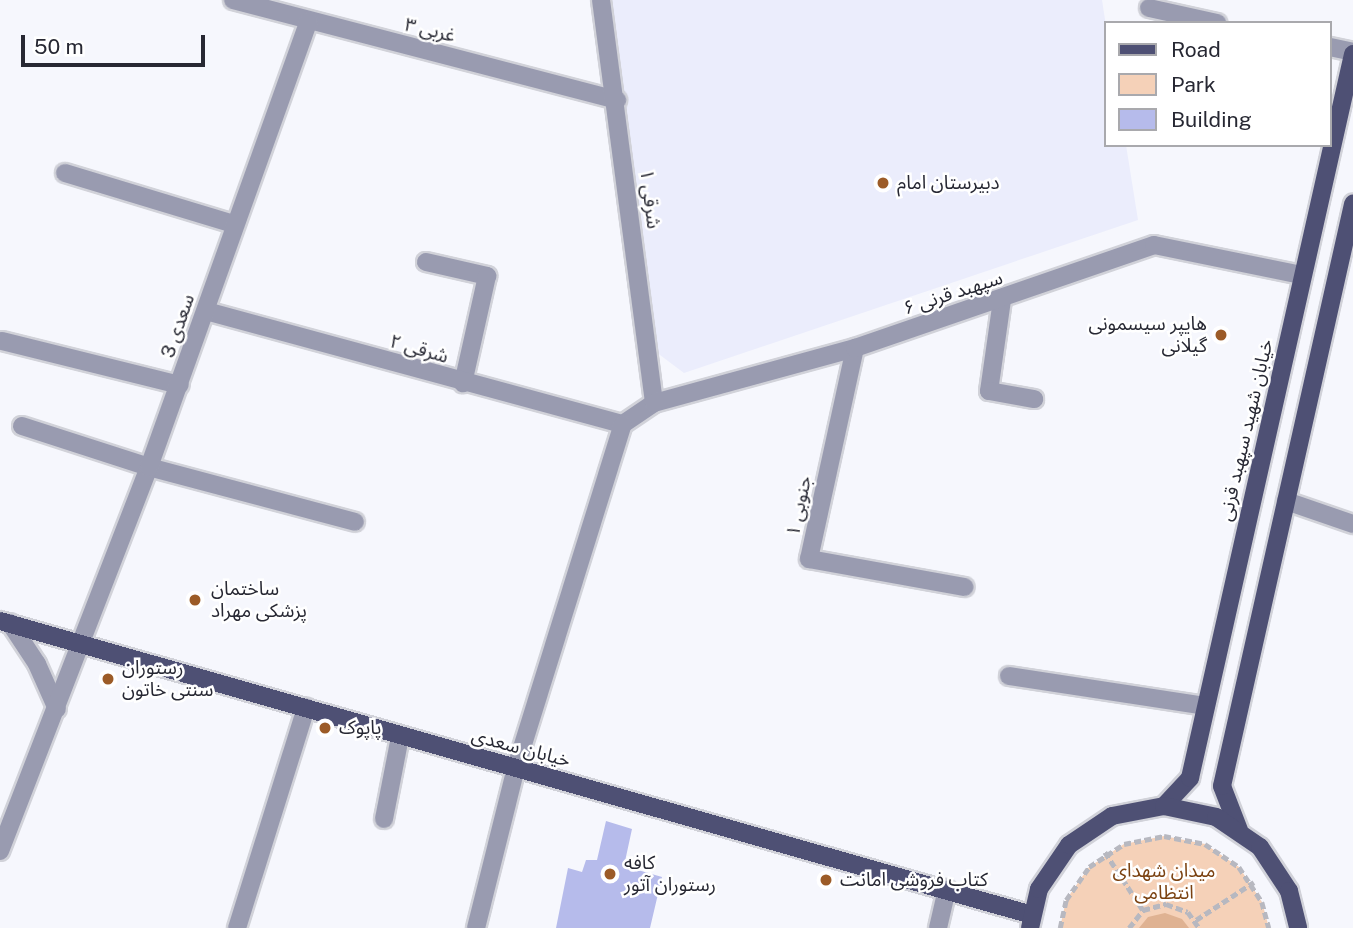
<!DOCTYPE html>
<meta charset="utf-8">
<style>
body{margin:0}
#map{position:relative;width:1353px;height:928px;overflow:hidden;background:#f6f7fd;font-family:"Public Sans","Noto Sans Arabic",sans-serif}
div>[style]{position:absolute}
[style*='--x']{left:calc(var(--x)*1px);top:calc(var(--y)*1px);width:calc(var(--w)*1px);rotate:calc(var(--a)*1deg)}
.built>*{inset:0;background:#ebedfc}
.green>*{inset:0;background:#f5d1b8}
.water>*{inset:0;background:#dfb292}
.building>*{inset:0;background:#b6bbeb}
.path>*{height:4.5px;margin-top:-2.25px;transform-origin:0;background:repeating-linear-gradient(90deg,#b7b8c0 0 7px,transparent 0 10.5px)}
.roads{filter:drop-shadow(2px 0 #d1d2d9) drop-shadow(-2px 0 #d1d2d9) drop-shadow(0 2px #d1d2d9) drop-shadow(0 -2px #d1d2d9)}
.minor>*{height:18px;margin:-9px;padding:0 9px;transform-origin:9px;border-radius:9px;background:#999bb0}
.major>*{height:18px;margin:-9px;padding:0 9px;transform-origin:9px;border-radius:9px;background:#4e5074}
.dots>*{width:19px;height:19px;translate:-50% -50%;box-sizing:border-box;border:4px solid #fff;border-radius:50%}
span{translate:-50% -50%;white-space:nowrap;text-align:center;line-height:1.15;-webkit-text-stroke:5px #fff;paint-order:stroke}
.street-label{font-size:19px;color:#272833}
.poi-label{font-size:19px;color:#272833}
.left{translate:0 -50%;text-align:left}
.right{translate:-100% -50%;text-align:right}
.park-label{font-size:19px;color:#7b4211}
.legend{position:absolute;left:1104px;top:21px;width:228px;height:126px;box-sizing:border-box;background:#fff;border:2px solid #a9a9ad;margin:0;padding:9px 12px;list-style:none;font-size:21px;color:#272833}
.legend li{display:flex;align-items:center;gap:14px;height:35px}
.legend b{width:35px;border:2px solid #a9a9ad}
.scale{position:absolute;left:21px;top:35px;width:184px;height:32px;box-sizing:border-box;border:4px solid #272833;border-top:0;padding-left:9px;font-size:21px;line-height:24px;white-space:nowrap;color:#272833;-webkit-text-stroke:5px #fff;paint-order:stroke}
</style>
<div id="map">
<div class="built">
<i style="clip-path:polygon(612px 0,1102px 0,1106px 26px,1106px 145px,1126px 145px,1138px 220px,684px 373px,656px 352px)"></i>
</div>
<div class="green">
<i style="clip-path:polygon(1164px 836px,1205px 844px,1239px 867px,1262px 902px,1269px 928px,1060px 928px,1066px 900px,1089px 867px,1124px 844px)"></i>
</div>
<div class="water">
<i style="clip-path:polygon(1165px 913px,1182px 919px,1189px 928px,1139px 928px,1148px 917px)"></i>
</div>
<div class="building">
<i style="clip-path:polygon(606px 821px,632px 829px,624px 866px,662px 877px,650px 928px,556px 928px,568px 868px,582px 872px,586px 860px,597px 860px)"></i>
</div>
<div class="path">
<i style="--x:1105;--y:852;--w:69;--a:56.8"></i>
<i style="--x:1196;--y:920;--w:69;--a:-33.2"></i>
<i style="--x:1060;--y:928;--w:29;--a:-78"></i>
<i style="--x:1066;--y:900;--w:40;--a:-55.1"></i>
<i style="--x:1089;--y:867;--w:42;--a:-33.3"></i>
<i style="--x:1124;--y:844;--w:41;--a:-11.3"></i>
<i style="--x:1164;--y:836;--w:42;--a:11"></i>
<i style="--x:1205;--y:844;--w:41;--a:34.1"></i>
<i style="--x:1239;--y:867;--w:42;--a:56.7"></i>
<i style="--x:1262;--y:902;--w:27;--a:75"></i>
<i style="--x:1129;--y:928;--w:23;--a:-52"></i>
<i style="--x:1143;--y:910;--w:24;--a:-15"></i>
<i style="--x:1166;--y:904;--w:23;--a:20"></i>
<i style="--x:1188;--y:912;--w:19;--a:55"></i>
</div>
<div class="roads">
<div class="minor">
<i style="--x:233;--y:0;--w:397;--a:14.6"></i>
<i style="--x:601;--y:0;--w:406;--a:82.5"></i>
<i style="--x:1149;--y:8;--w:70;--a:12.4"></i>
<i style="--x:1330;--y:47;--w:24;--a:12"></i>
<i style="--x:65;--y:173;--w:177;--a:16.8"></i>
<i style="--x:426;--y:262;--w:63;--a:12.9"></i>
<i style="--x:487;--y:276;--w:110;--a:102.6"></i>
<i style="--x:1002;--y:300;--w:92;--a:98.1"></i>
<i style="--x:989;--y:391;--w:46;--a:10.1"></i>
<i style="--x:206;--y:311;--w:432;--a:15.2"></i>
<i style="--x:2;--y:341;--w:183;--a:13.9"></i>
<i style="--x:855;--y:348;--w:216;--a:102.3"></i>
<i style="--x:809;--y:559;--w:158;--a:10.2"></i>
<i style="--x:623;--y:424;--w:37;--a:-34"></i>
<i style="--x:654;--y:403;--w:208;--a:-15.3"></i>
<i style="--x:855;--y:348;--w:316;--a:-19"></i>
<i style="--x:1154;--y:245;--w:151;--a:11.5"></i>
<i style="--x:22;--y:426;--w:133;--a:17.9"></i>
<i style="--x:149;--y:467;--w:213;--a:14.9"></i>
<i style="--x:1286;--y:501;--w:71;--a:18.9"></i>
<i style="--x:10;--y:623;--w:49;--a:56.6"></i>
<i style="--x:37;--y:664;--w:49;--a:66"></i>
<i style="--x:1009;--y:676;--w:199;--a:8.7"></i>
<i style="--x:384;--y:819;--w:84;--a:-79"></i>
<i style="--x:0;--y:851;--w:412;--a:-68.8"></i>
<i style="--x:149;--y:467;--w:474;--a:-70.3"></i>
<i style="--x:237;--y:928;--w:231;--a:-72.6"></i>
<i style="--x:476;--y:928;--w:166;--a:-76"></i>
<i style="--x:516;--y:767;--w:359;--a:-72.7"></i>
<i style="--x:938;--y:928;--w:40;--a:-77"></i>
</div>
<div class="major">
<i style="--x:0;--y:621;--w:1073;--a:15.9"></i>
<i style="--x:1164;--y:806;--w:38;--a:-47"></i>
<i style="--x:1190;--y:778;--w:742;--a:-77.31"></i>
<i style="--x:1239;--y:830;--w:47;--a:-111.1"></i>
<i style="--x:1222;--y:786;--w:597;--a:-77.31"></i>
<i style="--x:1030;--y:928;--w:40;--a:-77"></i>
<i style="--x:1039;--y:889;--w:53;--a:-55.7"></i>
<i style="--x:1069;--y:845;--w:52;--a:-34"></i>
<i style="--x:1112;--y:816;--w:53;--a:-10.9"></i>
<i style="--x:1164;--y:806;--w:53;--a:11.9"></i>
<i style="--x:1216;--y:817;--w:53;--a:34.3"></i>
<i style="--x:1260;--y:847;--w:53;--a:56.6"></i>
<i style="--x:1289;--y:891;--w:38;--a:76"></i>
</div>
</div>
<div class="dots">
<i style="left:883px;top:183px;background:#9c5b27"></i>
<i style="left:1221px;top:335px;background:#9c5b27"></i>
<i style="left:195px;top:600px;background:#9c5b27"></i>
<i style="left:108px;top:679px;background:#9c5b27"></i>
<i style="left:325px;top:728px;background:#9c5b27"></i>
<i style="left:610px;top:874px;background:#9c5b27"></i>
<i style="left:826px;top:880px;background:#9c5b27"></i>
</div>
<div class="street-label">
<span style="left:430px;top:30px;rotate:14deg">۳ غربی</span>
<span style="left:650px;top:199px;rotate:83deg">شرقی ۱</span>
<span style="left:953px;top:293px;rotate:-18deg">سپهبد قرنی ۶</span>
<span style="left:178px;top:326px;rotate:-71deg">سعدی 3</span>
<span style="left:419px;top:349px;rotate:16deg">شرقی ۲</span>
<span style="left:1246px;top:430px;rotate:-77deg">خیابان شهید سپهبد قرنی</span>
<span style="left:799px;top:506px;rotate:-78deg">۱ جنوبی</span>
<span style="left:521px;top:748px;rotate:15deg">خیابان سعدی</span>
</div>
<div class="poi-label">
<span class="left" style="left:897px;top:183px">دبیرستان امام</span>
<span class="right" style="left:1207px;top:335px">هایپر سیسمونی<br>گیلانی</span>
<span class="left" style="left:211px;top:600px">ساختمان<br>پزشکی مهراد</span>
<span class="left" style="left:122px;top:679px">رستوران<br>سنتی خاتون</span>
<span class="left" style="left:339px;top:728px">پاپوک</span>
<span class="left" style="left:624px;top:874px">کافه<br>رستوران آتور</span>
<span class="left" style="left:840px;top:880px">کتاب فروشی امانت</span>
</div>
<div class="park-label">
<span style="left:1164px;top:882px">میدان شهدای<br>انتظامی</span>
</div>
<ul class="legend">
<li><b style="height:9px;background:#4e5074"></b>Road</li>
<li><b style="height:19px;background:#f5d1b8"></b>Park</li>
<li><b style="height:19px;background:#b6bbeb"></b>Building</li>
</ul>
<div class="scale">50 m</div>
</div>
